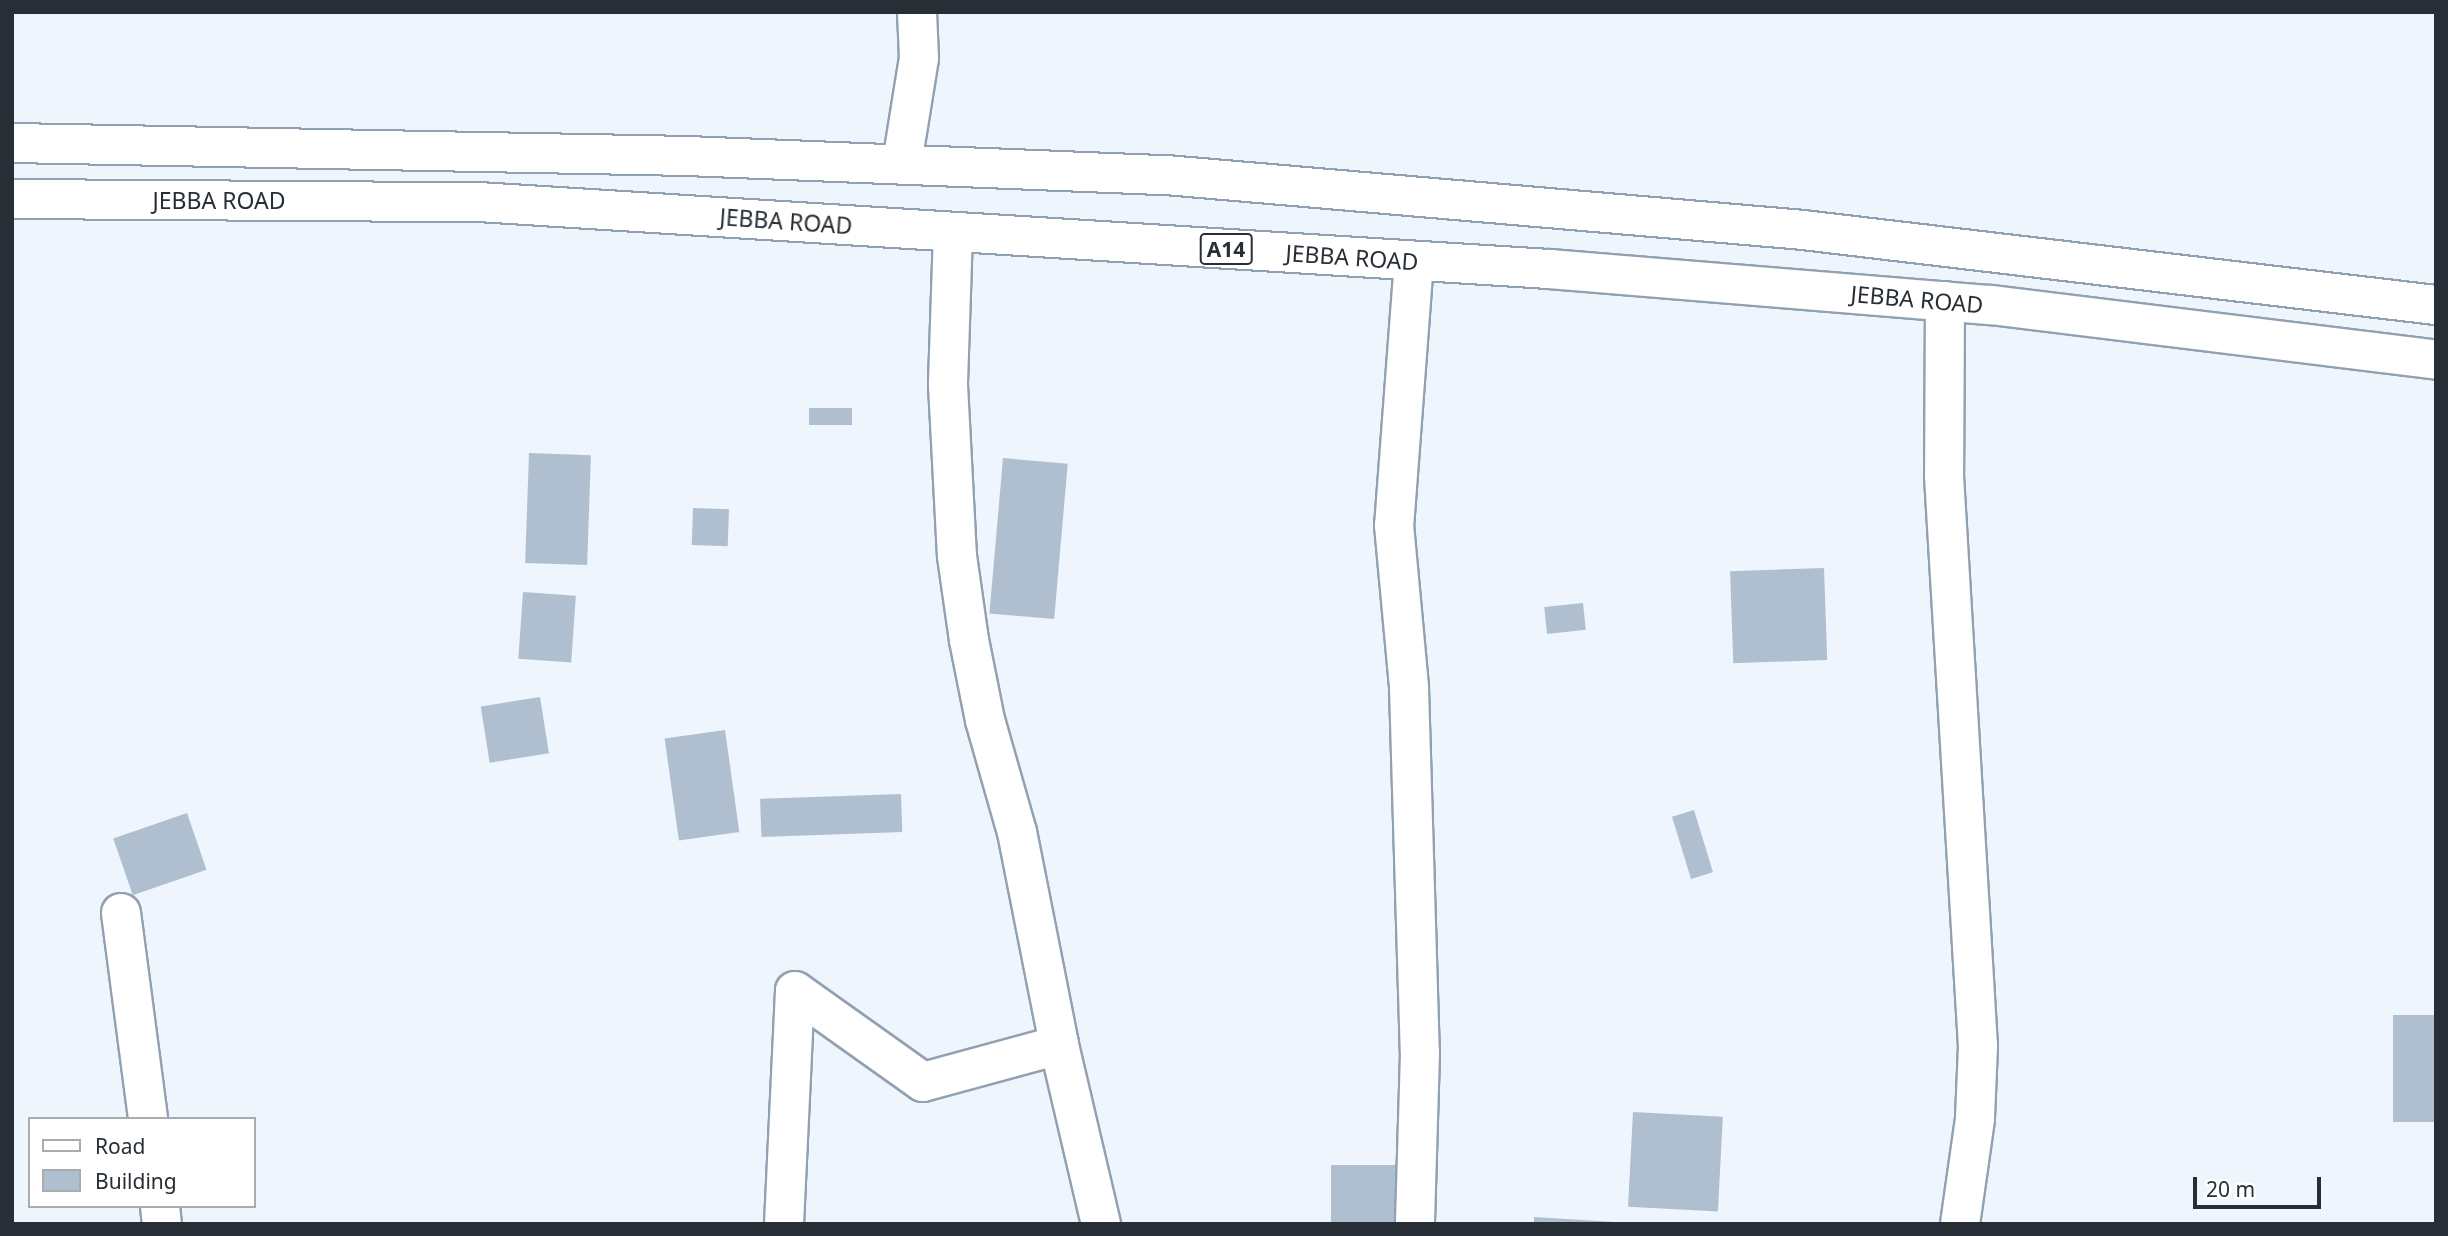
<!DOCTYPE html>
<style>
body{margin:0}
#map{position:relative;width:2448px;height:1236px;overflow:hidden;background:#eef5fc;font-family:"Noto Sans",sans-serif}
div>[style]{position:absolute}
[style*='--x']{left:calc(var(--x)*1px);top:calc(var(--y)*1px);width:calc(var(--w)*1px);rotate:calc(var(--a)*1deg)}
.building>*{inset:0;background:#b0bfd0;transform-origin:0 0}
.roads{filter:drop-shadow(2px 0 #92a1b1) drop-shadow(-2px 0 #92a1b1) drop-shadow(0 2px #92a1b1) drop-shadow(0 -2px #92a1b1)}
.minor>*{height:38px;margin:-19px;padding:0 19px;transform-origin:19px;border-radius:19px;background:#fff}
.highway>*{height:38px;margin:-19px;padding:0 19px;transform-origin:19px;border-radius:19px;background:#fff}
span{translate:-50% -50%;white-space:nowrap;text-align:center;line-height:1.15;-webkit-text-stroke:5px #fff;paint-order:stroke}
.shield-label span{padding:2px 5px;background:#fff;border:2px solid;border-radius:5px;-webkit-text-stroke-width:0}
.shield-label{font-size:21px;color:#282e35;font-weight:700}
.street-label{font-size:23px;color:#282e35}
.frame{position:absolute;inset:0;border:14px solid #282e35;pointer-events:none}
.legend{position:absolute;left:28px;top:1117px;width:228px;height:91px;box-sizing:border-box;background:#fff;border:2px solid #a9abae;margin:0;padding:9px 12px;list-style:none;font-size:21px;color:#282e35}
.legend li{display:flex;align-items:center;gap:14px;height:35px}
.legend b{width:35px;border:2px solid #a9abae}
.scale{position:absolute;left:2193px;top:1177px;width:128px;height:32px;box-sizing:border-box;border:4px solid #282e35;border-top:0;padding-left:9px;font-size:21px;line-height:24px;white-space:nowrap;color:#282e35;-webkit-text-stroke:5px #fff;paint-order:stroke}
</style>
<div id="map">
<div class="building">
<i style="left:809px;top:408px;width:43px;height:17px"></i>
<i style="left:529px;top:453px;width:62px;height:110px;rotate:2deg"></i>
<i style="left:1003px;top:458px;width:65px;height:156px;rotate:5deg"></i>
<i style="left:693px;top:508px;width:36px;height:37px;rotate:2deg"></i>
<i style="left:1824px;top:568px;width:92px;height:94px;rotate:88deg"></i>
<i style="left:523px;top:592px;width:53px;height:67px;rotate:4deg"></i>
<i style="left:1583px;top:603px;width:27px;height:39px;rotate:84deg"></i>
<i style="left:540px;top:697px;width:57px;height:60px;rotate:81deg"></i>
<i style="left:725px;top:730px;width:103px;height:61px;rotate:82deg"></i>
<i style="left:901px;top:794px;width:38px;height:141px;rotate:88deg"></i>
<i style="left:1694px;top:810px;width:65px;height:23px;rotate:73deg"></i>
<i style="left:187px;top:813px;width:60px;height:78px;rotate:71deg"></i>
<i style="left:2393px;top:1015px;width:43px;height:107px"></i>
<i style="left:1633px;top:1112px;width:90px;height:95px;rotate:3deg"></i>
<i style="left:1400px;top:1165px;width:59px;height:69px;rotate:90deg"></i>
<i style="clip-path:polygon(1534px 1217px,1615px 1222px,1615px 1224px,1534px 1224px)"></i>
</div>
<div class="roads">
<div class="minor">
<i style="--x:902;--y:163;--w:106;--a:-80.8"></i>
<i style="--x:919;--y:58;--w:46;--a:-92.5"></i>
<i style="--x:953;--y:232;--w:153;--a:91.9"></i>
<i style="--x:948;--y:385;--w:171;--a:87"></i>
<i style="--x:957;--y:556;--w:85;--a:81.9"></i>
<i style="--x:969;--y:640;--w:82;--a:78.7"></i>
<i style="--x:985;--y:720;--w:116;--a:74.1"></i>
<i style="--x:1017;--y:832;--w:217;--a:78.8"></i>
<i style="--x:1059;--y:1045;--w:184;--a:76.8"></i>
<i style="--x:1414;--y:261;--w:265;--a:94.3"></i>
<i style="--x:1394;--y:525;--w:164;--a:84.7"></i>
<i style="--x:1409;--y:688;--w:365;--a:88.3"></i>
<i style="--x:1420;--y:1053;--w:171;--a:91.7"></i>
<i style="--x:1945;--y:301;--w:175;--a:90.3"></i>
<i style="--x:1944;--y:476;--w:571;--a:86.59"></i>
<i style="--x:1978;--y:1046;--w:73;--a:92.4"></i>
<i style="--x:1975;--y:1119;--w:106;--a:98.1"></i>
<i style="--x:121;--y:913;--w:208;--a:82.5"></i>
<i style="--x:160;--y:1206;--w:18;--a:84"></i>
<i style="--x:784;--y:1224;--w:233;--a:-87.3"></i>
<i style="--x:795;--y:991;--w:157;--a:35.4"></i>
<i style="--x:923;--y:1082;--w:141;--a:-15.2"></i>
</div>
<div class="highway">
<i style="--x:12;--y:143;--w:675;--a:1.1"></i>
<i style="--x:687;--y:156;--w:479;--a:2.3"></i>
<i style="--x:1166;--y:175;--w:639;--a:4.93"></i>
<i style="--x:1803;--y:230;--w:637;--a:6.76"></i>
<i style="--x:12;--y:199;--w:466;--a:0.4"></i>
<i style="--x:478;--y:202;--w:1074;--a:3.58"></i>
<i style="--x:1550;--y:269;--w:442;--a:4.7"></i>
<i style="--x:1991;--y:305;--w:448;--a:7"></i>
</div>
</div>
<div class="shield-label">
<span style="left:1226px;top:249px">A14</span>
</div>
<div class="street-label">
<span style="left:219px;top:200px">JEBBA ROAD</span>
<span style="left:786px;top:221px;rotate:4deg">JEBBA ROAD</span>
<span style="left:1352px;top:257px;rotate:4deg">JEBBA ROAD</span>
<span style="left:1917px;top:299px;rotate:5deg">JEBBA ROAD</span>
</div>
<div class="frame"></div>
<ul class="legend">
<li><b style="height:9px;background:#fff"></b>Road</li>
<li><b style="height:19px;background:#b0bfd0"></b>Building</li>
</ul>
<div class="scale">20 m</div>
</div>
